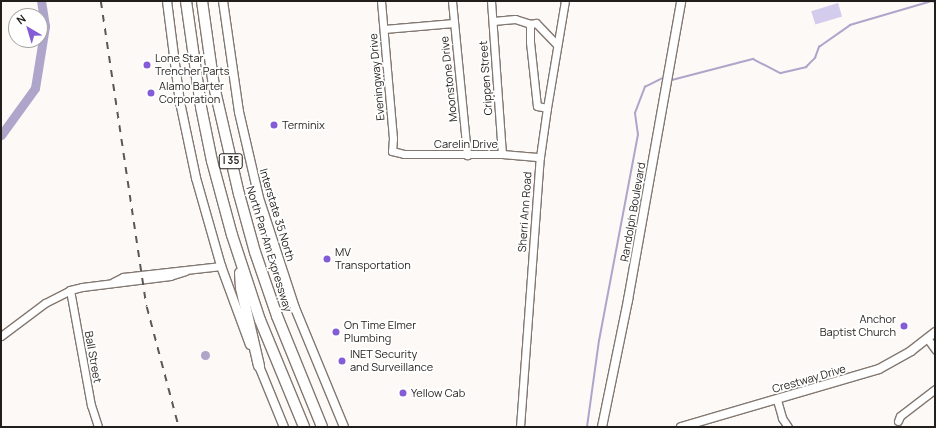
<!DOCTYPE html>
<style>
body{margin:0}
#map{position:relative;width:936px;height:428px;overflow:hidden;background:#fdf9f6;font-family:Manrope,sans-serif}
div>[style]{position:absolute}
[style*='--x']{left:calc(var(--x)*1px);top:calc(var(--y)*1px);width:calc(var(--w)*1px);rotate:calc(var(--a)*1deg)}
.green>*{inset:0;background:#d3cced;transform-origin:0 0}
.water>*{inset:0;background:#aea5cb}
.round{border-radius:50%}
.stream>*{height:1.5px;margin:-0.75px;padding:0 0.75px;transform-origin:0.75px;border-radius:0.75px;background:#aea5cb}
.river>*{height:9px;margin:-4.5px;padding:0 4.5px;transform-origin:4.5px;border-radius:4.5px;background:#aea5cb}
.roads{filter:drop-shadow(1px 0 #827871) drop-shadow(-1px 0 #827871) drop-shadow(0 1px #827871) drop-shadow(0 -1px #827871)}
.minor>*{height:7px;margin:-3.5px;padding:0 3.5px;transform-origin:3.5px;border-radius:3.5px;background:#fff}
.major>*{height:8px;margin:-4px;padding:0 4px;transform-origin:4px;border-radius:4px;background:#fff}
.highway>*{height:10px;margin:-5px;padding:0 5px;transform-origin:5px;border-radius:5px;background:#fff}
.rail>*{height:1.5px;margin-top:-0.75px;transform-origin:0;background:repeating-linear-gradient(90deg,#5b5754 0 7px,transparent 0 14px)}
.dots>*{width:11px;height:11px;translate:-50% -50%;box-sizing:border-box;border:2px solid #fff;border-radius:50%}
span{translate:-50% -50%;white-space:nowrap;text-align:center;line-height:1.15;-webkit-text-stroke:3.5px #fff;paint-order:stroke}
.shield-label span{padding:1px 3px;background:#fff;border:1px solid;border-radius:3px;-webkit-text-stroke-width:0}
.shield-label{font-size:10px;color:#221e1b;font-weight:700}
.poi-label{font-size:11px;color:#221e1b}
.left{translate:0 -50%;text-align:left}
.right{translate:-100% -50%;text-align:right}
.street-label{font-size:11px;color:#221e1b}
.frame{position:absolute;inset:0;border:2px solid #221e1b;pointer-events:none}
.north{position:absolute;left:8px;top:8px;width:40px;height:40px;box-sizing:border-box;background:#fff;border:1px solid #a7a5a4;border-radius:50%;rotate:322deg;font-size:11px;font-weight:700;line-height:16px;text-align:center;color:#221e1b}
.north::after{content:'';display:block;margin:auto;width:14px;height:18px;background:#845cd6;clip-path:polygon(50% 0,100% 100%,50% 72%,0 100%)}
</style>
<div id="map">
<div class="green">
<i style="left:838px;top:3px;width:14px;height:28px;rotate:73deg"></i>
</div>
<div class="water">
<i class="round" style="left:200.5px;top:350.5px;width:9px;height:9px"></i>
</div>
<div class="stream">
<i style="--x:672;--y:80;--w:84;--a:-14.5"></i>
<i style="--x:753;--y:59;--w:31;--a:27"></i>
<i style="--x:781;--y:73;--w:26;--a:-13"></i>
<i style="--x:806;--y:67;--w:13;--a:-45"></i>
<i style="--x:815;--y:58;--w:12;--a:-70"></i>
<i style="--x:819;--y:47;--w:38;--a:-35"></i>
<i style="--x:850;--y:25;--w:85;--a:-16.3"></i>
<i style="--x:932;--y:1;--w:3;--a:18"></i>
<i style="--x:587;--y:427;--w:87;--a:-82.1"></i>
<i style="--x:599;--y:341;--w:210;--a:-79.3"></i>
<i style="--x:638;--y:135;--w:22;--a:-98"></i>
<i style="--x:635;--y:113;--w:28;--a:-69"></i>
<i style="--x:645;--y:87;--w:18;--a:-27"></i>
</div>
<div class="river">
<i style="--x:1;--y:135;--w:58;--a:-54.1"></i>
<i style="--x:35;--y:88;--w:63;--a:-80.8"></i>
<i style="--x:45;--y:26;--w:25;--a:-99"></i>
</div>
<div class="roads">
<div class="minor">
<i style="--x:381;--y:1;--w:138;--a:85"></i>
<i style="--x:393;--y:138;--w:13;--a:94"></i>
<i style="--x:392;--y:151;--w:12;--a:14"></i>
<i style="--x:404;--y:154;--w:98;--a:0"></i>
<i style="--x:502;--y:154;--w:38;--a:5"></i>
<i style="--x:452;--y:1;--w:155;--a:84.4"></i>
<i style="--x:491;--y:1;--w:153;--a:85.9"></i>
<i style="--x:493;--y:21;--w:22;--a:-5"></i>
<i style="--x:515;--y:19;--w:16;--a:18"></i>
<i style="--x:530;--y:24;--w:6;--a:-9"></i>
<i style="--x:536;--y:23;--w:30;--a:46"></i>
<i style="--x:530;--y:24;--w:18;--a:90"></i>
<i style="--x:530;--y:42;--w:64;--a:83.8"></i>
<i style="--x:537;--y:106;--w:10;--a:11"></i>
<i style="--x:384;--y:29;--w:70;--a:-4.9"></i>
<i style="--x:113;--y:282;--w:11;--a:-27"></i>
<i style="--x:123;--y:277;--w:99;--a:-6.4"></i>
<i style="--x:70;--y:290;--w:117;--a:79.7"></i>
<i style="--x:91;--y:405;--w:23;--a:72"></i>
<i style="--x:1;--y:336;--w:55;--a:-36.9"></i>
<i style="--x:45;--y:303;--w:28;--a:-27"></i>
<i style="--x:70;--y:290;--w:12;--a:-14"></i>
<i style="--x:82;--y:287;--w:89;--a:-7.1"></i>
<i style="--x:170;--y:276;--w:16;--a:-18"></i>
<i style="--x:927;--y:338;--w:14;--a:54"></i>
<i style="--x:777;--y:400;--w:19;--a:74"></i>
<i style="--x:782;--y:418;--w:11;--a:56"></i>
<i style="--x:898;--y:421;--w:5;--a:-68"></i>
<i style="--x:900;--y:416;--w:44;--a:-37.6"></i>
<i style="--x:520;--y:427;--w:271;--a:-85.8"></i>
<i style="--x:540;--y:157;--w:49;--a:-81.9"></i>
<i style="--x:547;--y:108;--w:109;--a:-80.5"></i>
</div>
<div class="major">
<i style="--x:167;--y:1;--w:102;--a:82.7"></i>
<i style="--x:180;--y:102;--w:78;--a:78.1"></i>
<i style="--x:196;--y:178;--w:91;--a:74.1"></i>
<i style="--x:221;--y:266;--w:84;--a:69.8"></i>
<i style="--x:223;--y:1;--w:112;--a:81.8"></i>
<i style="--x:239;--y:112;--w:88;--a:76.9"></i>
<i style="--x:259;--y:198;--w:116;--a:71.9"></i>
<i style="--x:295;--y:308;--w:129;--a:67.6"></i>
<i style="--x:257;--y:361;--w:71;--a:67.8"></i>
<i style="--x:602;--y:427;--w:130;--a:-78.4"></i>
<i style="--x:628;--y:300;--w:304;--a:-79.9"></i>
<i style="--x:681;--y:427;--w:206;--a:-16.3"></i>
<i style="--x:879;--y:369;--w:37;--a:-29"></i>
<i style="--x:911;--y:351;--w:31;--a:-38"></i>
</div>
<div class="highway">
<i style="--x:186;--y:1;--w:107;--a:81.9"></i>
<i style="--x:201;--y:107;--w:55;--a:78.5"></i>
<i style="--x:212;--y:161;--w:77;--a:74.9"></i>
<i style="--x:232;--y:235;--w:89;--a:71.8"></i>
<i style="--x:260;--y:320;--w:116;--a:67.6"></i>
<i style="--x:202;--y:1;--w:86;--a:82"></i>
<i style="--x:214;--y:86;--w:111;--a:77"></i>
<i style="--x:239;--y:194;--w:60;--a:74.6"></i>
<i style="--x:255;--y:252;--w:68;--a:71"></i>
<i style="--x:277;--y:316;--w:120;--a:67.9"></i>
<i style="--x:240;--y:273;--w:15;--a:86"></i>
<i style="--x:241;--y:288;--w:80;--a:77"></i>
</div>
</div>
<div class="rail">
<i style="--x:101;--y:1;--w:309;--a:81.5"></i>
<i style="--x:147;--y:307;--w:124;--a:75.1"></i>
</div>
<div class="dots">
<i style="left:147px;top:65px;background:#845cd6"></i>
<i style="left:151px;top:93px;background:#845cd6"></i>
<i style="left:274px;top:125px;background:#845cd6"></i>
<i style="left:327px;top:259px;background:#845cd6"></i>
<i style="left:904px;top:326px;background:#845cd6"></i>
<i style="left:336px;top:332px;background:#845cd6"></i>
<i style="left:342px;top:361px;background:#845cd6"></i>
<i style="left:403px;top:393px;background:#845cd6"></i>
</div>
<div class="shield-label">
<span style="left:231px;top:161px">I 35</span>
</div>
<div class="poi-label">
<span class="left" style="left:155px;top:65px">Lone Star<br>Trencher Parts</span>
<span class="left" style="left:159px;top:93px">Alamo Barter<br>Corporation</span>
<span class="left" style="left:282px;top:125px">Terminix</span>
<span class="left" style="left:335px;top:259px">MV<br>Transportation</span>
<span class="right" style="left:896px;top:326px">Anchor<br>Baptist Church</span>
<span class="left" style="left:344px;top:332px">On Time Elmer<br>Plumbing</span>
<span class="left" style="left:350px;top:361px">INET Security<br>and Surveillance</span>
<span class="left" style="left:411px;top:393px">Yellow Cab</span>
</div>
<div class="street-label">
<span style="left:377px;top:77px;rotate:-95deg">Eveningway Drive</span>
<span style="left:486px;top:78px;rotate:-94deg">Crippen Street</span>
<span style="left:449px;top:79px;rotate:-96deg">Moonstone Drive</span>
<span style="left:466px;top:144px">Carelin Drive</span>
<span style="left:525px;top:212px;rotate:-86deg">Sherri Ann Road</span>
<span style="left:633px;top:212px;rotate:-80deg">Randolph Boulevard</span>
<span style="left:277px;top:215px;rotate:73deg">Interstate 35 North</span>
<span style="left:269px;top:249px;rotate:73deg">North Pan Am Expressway</span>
<span style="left:93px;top:357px;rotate:80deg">Ball Street</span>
<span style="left:809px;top:379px;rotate:-16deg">Crestway Drive</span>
</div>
<div class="frame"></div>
<div class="north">N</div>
</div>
